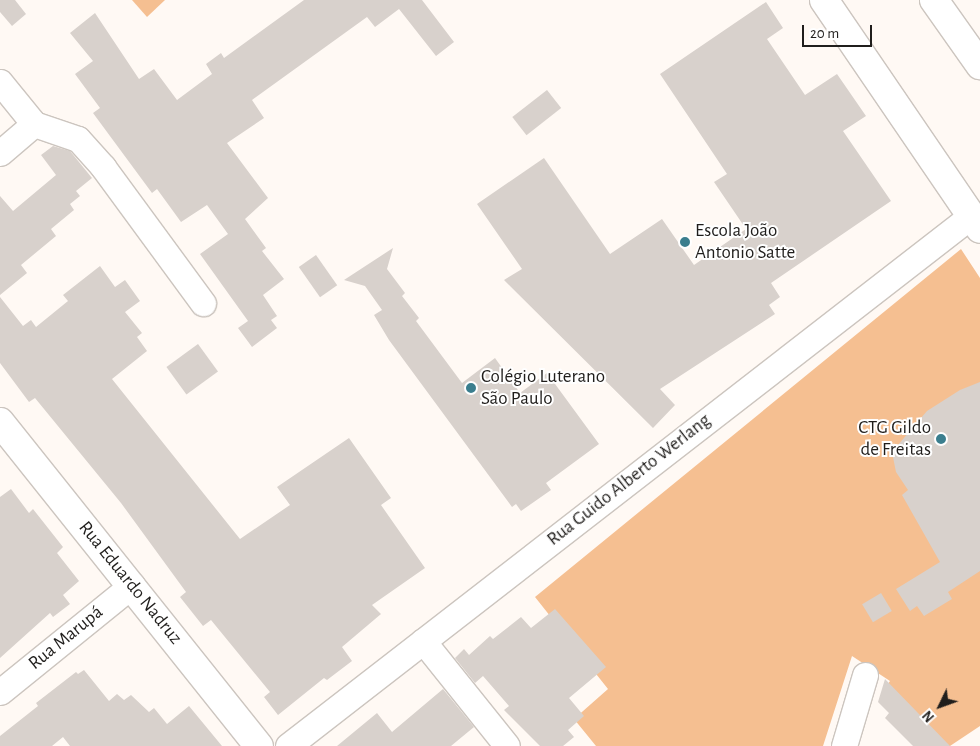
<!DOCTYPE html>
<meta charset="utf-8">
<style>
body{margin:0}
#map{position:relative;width:980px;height:746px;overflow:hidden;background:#fff9f4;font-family:"Alegreya Sans",sans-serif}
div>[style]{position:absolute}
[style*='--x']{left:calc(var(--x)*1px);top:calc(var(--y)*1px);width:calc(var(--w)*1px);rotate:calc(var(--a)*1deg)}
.green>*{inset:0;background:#f5bf91}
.building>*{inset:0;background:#d8d1cc;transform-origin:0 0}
.roads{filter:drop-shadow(1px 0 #ccc5bf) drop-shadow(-1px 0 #ccc5bf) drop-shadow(0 1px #ccc5bf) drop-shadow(0 -1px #ccc5bf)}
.minor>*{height:25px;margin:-12.5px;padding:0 12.5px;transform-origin:12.5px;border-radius:12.5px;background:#fff}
.tertiary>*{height:28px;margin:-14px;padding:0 14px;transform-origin:14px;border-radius:14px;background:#fff}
.dots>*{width:14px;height:14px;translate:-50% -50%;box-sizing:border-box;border:2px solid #fff;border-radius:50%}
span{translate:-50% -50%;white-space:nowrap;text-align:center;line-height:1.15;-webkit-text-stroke:4px #fff;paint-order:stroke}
.poi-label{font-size:19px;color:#201e1c}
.left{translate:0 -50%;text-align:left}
.right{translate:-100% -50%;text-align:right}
.street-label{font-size:19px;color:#201e1c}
.north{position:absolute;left:915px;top:681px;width:50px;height:50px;-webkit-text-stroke:4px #fff;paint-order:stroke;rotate:228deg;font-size:14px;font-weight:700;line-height:20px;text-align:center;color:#201e1c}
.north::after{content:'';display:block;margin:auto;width:18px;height:22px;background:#201e1c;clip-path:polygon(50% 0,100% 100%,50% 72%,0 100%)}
.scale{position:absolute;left:802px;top:25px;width:70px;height:22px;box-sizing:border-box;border:2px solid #201e1c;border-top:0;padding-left:6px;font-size:15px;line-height:18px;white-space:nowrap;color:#201e1c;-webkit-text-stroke:4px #fff;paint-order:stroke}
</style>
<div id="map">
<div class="green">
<i style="clip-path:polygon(132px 0,165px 0,147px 17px)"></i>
<i style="clip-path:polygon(961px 249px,980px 278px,980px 726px,950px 746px,942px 746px,881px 694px,890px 681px,852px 656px,823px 746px,596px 746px,574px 719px,608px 689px,535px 597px)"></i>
</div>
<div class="building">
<i style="clip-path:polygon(0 0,15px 0,26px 14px,12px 26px,0 12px)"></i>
<i style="clip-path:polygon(304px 0,422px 0,454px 42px,436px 56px,399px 9px,375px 27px,367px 17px,252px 100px,264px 118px,227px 143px,268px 198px,245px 219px,266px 248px,262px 251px,284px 279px,263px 295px,277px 316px,271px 320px,277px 328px,252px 347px,238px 328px,248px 321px,200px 254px,228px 234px,207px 205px,181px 222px,157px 189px,152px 193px,93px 113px,100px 108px,75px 74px,93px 61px,70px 33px,95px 13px,139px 79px,154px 69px,177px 100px,212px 74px,206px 64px,221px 53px,224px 58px)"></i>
<i style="clip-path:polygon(766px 2px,783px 28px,767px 39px,805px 95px,837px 74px,866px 116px,843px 131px,891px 201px,771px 283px,780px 297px,769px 305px,775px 314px,660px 389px,675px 405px,653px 428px,504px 280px,522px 269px,477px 204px,544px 158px,610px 254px,662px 219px,694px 265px,746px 229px,714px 182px,727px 174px,660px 74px)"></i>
<i style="left:547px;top:90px;width:23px;height:44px;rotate:52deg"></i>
<i style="clip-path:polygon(53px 146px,70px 151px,92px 178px,76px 191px,80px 196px,70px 204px,74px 210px,51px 229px,56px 236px,21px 265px,27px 273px,0 295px,0 196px,13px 211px,56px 175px,41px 155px)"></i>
<i style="clip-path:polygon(393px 248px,387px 269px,405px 293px,402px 296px,419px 318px,416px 321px,462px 383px,495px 358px,520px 393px,547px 373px,599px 444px,546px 483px,551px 490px,521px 511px,516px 504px,512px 507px,389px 340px,374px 315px,382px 310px,365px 286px,344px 280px)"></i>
<i style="left:316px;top:255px;width:37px;height:21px;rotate:55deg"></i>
<i style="clip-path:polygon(100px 266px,115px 287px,125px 280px,140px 301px,125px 312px,142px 333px,137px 337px,147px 351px,112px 379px,240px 539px,290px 505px,277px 487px,349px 438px,391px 498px,381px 505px,425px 568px,372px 605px,381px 614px,342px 647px,352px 661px,327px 680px,324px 678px,278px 715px,264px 697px,270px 692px,211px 620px,203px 626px,180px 597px,186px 592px,121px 503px,35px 398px,29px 402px,0 363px,0 297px,23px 326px,31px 320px,36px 327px,68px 301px,63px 295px)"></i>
<i style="left:198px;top:344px;width:34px;height:39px;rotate:54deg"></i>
<i style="clip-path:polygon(980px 382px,980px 571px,948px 592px,952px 599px,924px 616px,917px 606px,910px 611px,896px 589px,940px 562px,902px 495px,908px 490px,896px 472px,892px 452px,927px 411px,960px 390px)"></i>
<i style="clip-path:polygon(11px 489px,29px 513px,33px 509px,63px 547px,57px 553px,79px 581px,63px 595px,70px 604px,53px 617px,50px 613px,0 658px,0 497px)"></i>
<i style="left:881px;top:593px;width:21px;height:22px;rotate:59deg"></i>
<i style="clip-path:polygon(555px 609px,606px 667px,569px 698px,584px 716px,568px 730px,574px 737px,563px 746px,540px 746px,504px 710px,509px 706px,483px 676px,475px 683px,455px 658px,464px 649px,469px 655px,490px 636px,493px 639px,521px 617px,531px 628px)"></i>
<i style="clip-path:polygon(84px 670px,109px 701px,117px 694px,124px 700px,131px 695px,149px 712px,154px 708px,167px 724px,189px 706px,222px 746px,70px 746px,63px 737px,52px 746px,0 746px,0 736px,38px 706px,36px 703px,76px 672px,78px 674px)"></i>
<i style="clip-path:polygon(885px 679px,950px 746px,913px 746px,885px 718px,889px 713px,878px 702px)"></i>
<i style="clip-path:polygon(443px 689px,474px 727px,451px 746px,337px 746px,377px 713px,392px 732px)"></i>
</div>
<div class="roads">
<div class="minor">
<i style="--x:0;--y:82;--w:54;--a:51"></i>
<i style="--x:34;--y:124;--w:46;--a:18.8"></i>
<i style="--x:78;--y:139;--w:38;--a:48"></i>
<i style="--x:103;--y:167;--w:169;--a:53.7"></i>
<i style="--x:0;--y:153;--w:45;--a:-40.5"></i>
<i style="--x:423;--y:641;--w:134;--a:51.3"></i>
<i style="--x:0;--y:692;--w:170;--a:-39"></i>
<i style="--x:288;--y:746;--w:865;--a:-37.81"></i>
<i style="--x:844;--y:746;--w:74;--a:-73.5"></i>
</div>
<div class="tertiary">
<i style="--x:824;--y:0;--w:277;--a:55.7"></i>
<i style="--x:934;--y:0;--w:80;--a:54.7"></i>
<i style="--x:0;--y:422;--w:415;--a:51.4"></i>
</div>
</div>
<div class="dots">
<i style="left:685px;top:242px;background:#3b7e8e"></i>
<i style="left:471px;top:388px;background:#3b7e8e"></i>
<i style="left:941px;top:439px;background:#3b7e8e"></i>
</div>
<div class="poi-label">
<span class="left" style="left:695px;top:242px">Escola João<br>Antonio Satte</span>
<span class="left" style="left:481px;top:388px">Colégio Luterano<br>São Paulo</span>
<span class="right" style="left:931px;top:439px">CTG Gildo<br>de Freitas</span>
</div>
<div class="street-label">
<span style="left:629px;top:480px;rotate:-38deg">Rua Guido Alberto Werlang</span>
<span style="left:130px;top:583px;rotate:51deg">Rua Eduardo Nadruz</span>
<span style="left:66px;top:638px;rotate:-39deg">Rua Marupá</span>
</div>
<div class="north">N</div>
<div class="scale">20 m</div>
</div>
